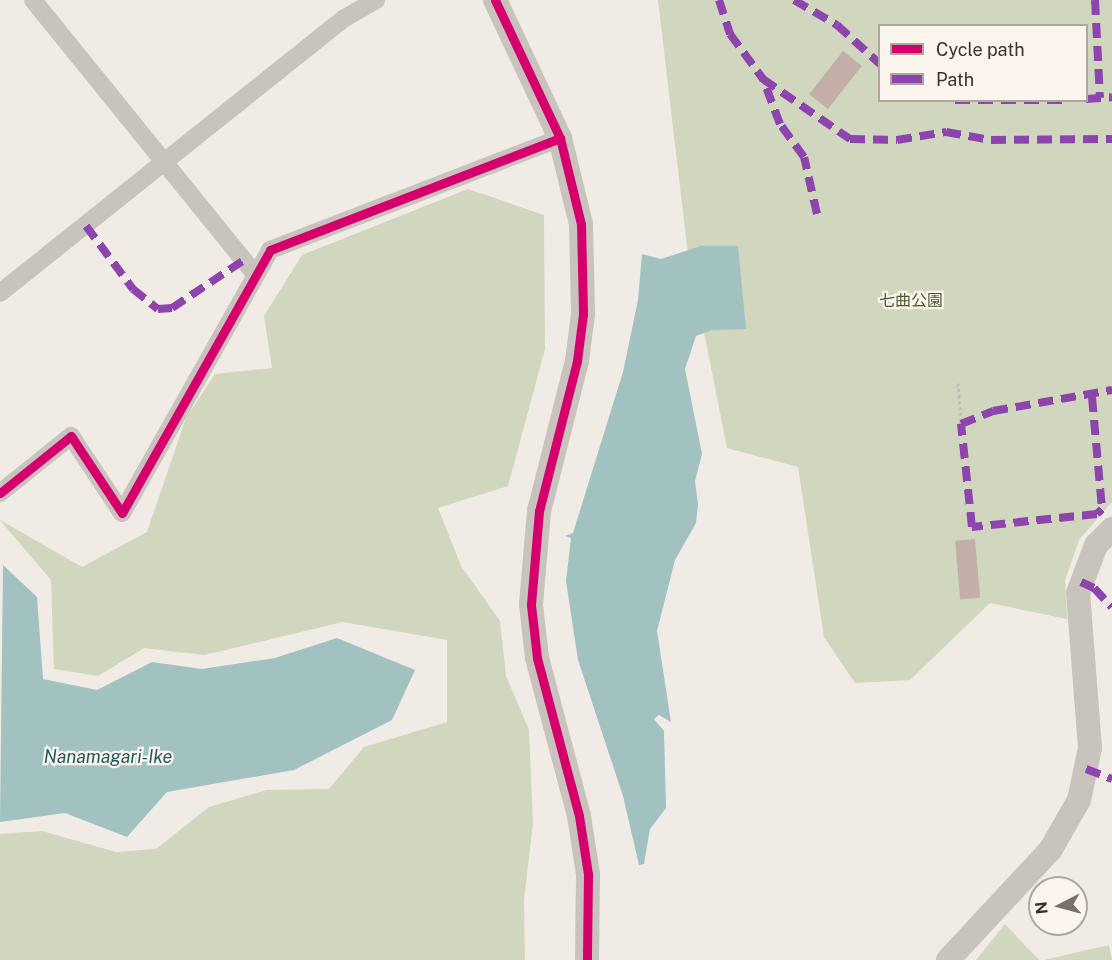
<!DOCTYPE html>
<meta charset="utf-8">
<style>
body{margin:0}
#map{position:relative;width:1112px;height:960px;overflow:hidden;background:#f0ebe5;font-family:"Public Sans","Noto Sans JP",sans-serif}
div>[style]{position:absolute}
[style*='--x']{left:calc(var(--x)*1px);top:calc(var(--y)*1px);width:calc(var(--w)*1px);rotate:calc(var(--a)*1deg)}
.green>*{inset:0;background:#d1d6bf}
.water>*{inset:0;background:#a1c2c1}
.building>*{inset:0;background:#c3afa7;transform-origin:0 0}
.path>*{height:3px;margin-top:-1.5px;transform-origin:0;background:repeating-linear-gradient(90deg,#c2bbb6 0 3px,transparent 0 6px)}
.minor>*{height:18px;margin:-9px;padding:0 9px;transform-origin:9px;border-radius:9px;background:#c9c3be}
.tertiary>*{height:24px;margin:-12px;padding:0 12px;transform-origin:12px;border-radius:12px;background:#c9c3be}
.quiet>*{height:8px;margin-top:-4px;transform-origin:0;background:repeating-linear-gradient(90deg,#8e44ad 0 15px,transparent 0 23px)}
.cycleway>*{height:9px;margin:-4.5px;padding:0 4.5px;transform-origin:4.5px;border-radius:4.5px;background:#d6006c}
span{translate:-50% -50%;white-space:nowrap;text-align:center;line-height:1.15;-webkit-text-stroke:4.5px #fbf5ee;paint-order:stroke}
.park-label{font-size:16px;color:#4a5a2e}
.water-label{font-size:18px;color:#1f5a5e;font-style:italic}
.legend{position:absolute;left:878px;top:24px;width:210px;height:78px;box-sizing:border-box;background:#fbf5ee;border:2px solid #aea6a0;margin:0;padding:8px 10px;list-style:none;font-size:18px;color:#3b302b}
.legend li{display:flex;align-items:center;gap:12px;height:30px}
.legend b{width:30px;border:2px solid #aea6a0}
.north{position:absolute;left:1028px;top:876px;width:60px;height:60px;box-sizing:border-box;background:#fbf5ee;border:2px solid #aea6a0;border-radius:50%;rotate:264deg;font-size:16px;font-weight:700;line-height:24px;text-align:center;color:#3b302b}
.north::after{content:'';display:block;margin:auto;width:21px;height:27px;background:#7a716c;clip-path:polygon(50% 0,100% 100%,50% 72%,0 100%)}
</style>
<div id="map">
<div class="green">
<i style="clip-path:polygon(evenodd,658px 0,1112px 0,1112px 502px,1079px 540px,1065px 581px,1067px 619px,990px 603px,910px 680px,855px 683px,824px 637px,798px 467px,727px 448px,687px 246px,658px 0,880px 26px,1086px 26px,1086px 100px,880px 100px,880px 26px)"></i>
<i style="clip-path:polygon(468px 189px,544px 215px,545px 349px,508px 486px,438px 508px,461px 566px,500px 621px,506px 676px,529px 730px,533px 823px,524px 900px,525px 960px,0 960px,0 834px,42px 831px,116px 852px,156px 849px,209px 807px,267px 790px,329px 789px,364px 747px,447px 722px,447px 640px,343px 622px,204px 655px,144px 648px,98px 676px,54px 669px,51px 580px,0 520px,82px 567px,147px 532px,186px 418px,215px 374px,272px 368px,264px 316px,302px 255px)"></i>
<i style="clip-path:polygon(1005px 924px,1039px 960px,976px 960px)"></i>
<i style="clip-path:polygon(1109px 945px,1112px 960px,1044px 960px)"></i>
</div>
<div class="water">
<i style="clip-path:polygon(701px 246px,738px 246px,746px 329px,712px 330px,696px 336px,685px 369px,702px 454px,695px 481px,698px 505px,696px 523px,675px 560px,657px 631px,671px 722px,659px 715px,654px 719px,664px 731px,666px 808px,650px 829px,644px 864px,639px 865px,623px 796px,578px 660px,566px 581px,571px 538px,565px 536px,573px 533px,623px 372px,638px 300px,642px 254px,661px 259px)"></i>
<i style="clip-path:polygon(3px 565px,37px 597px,43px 679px,97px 690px,152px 662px,202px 669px,275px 658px,337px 638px,415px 670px,392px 720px,294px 770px,167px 792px,127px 837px,65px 813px,0 822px)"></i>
</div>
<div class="building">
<i style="left:843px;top:51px;width:24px;height:55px;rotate:38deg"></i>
<i style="left:975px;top:539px;width:59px;height:20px;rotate:85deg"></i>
</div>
<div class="path">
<i style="--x:958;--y:383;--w:41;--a:85.8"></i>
</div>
<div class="minor">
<i style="--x:33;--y:0;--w:353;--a:51"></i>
<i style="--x:0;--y:293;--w:441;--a:-38.6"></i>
<i style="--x:345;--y:18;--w:36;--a:-30"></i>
<i style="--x:0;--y:493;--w:91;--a:-38.8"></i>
<i style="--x:71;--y:436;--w:92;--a:56.5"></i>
<i style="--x:122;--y:513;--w:302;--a:-60.6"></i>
<i style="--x:270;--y:250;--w:311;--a:-21.1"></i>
</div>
<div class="tertiary">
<i style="--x:495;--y:0;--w:153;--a:64.8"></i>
<i style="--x:560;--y:138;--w:89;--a:76.3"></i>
<i style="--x:581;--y:224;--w:90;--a:88.7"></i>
<i style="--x:583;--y:314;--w:47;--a:97.3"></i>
<i style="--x:577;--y:361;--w:155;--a:104.2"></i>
<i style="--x:539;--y:511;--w:94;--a:94.9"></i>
<i style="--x:531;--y:605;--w:53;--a:83.5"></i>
<i style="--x:537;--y:658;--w:163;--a:75.1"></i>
<i style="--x:579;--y:816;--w:59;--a:81.2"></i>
<i style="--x:588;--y:874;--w:86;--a:90.7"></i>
<i style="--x:948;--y:960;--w:151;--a:-47.1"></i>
<i style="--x:1051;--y:849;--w:56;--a:-60.3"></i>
<i style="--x:1079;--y:800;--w:53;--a:-78.1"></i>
<i style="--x:1090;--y:748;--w:155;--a:-94.4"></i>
<i style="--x:1078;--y:593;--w:51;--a:-69.4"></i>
<i style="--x:1096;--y:545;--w:23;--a:-45"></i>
</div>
<div class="quiet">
<i style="--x:719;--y:0;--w:36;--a:72"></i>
<i style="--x:730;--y:34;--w:56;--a:53.7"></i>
<i style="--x:794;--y:0;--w:50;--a:30.2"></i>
<i style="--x:837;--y:25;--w:58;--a:42.2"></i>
<i style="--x:1095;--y:0;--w:98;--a:87.1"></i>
<i style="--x:1086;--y:99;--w:26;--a:-4"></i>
<i style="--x:955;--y:100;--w:109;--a:0"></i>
<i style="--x:817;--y:214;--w:58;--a:-102.8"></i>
<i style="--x:804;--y:157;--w:41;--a:-126"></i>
<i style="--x:780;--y:124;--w:48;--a:-110.7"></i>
<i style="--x:763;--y:79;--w:106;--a:34.6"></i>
<i style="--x:850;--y:139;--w:47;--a:1.2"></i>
<i style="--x:897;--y:140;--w:50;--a:-9.3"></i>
<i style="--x:946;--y:132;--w:46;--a:10.1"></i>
<i style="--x:991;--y:140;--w:121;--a:-0.5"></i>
<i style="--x:86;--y:226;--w:79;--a:53.3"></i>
<i style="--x:133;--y:289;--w:32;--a:39"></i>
<i style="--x:158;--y:309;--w:14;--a:-4"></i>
<i style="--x:172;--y:308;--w:87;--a:-33.7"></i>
<i style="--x:1092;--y:397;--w:112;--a:84.9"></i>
<i style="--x:1102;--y:509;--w:7;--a:135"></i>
<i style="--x:1097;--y:514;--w:126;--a:174.1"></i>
<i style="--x:972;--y:527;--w:104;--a:-96.1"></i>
<i style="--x:961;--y:424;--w:35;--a:-22"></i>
<i style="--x:993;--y:411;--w:121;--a:-10"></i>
<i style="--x:1081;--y:582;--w:14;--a:25"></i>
<i style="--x:1094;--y:588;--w:26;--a:47"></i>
<i style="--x:1086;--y:769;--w:28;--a:21"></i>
</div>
<div class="cycleway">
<i style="--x:495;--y:0;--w:153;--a:64.8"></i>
<i style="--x:560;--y:138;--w:89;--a:76.3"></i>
<i style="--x:581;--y:224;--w:90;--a:88.7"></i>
<i style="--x:583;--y:314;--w:47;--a:97.3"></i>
<i style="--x:577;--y:361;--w:155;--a:104.2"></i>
<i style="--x:539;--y:511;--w:94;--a:94.9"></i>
<i style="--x:531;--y:605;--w:53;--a:83.5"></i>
<i style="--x:537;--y:658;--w:163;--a:75.1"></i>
<i style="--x:579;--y:816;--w:59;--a:81.2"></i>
<i style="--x:588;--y:874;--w:86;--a:90.7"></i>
<i style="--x:0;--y:493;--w:91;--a:-38.8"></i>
<i style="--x:71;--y:436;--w:92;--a:56.5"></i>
<i style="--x:122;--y:513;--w:302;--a:-60.6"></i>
<i style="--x:270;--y:250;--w:311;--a:-21.1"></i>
</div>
<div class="park-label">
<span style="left:911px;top:301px">七曲公園</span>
</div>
<div class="water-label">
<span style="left:108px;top:757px">Nanamagari-Ike</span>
</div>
<ul class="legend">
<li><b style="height:8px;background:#d6006c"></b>Cycle path</li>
<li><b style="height:8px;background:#8e44ad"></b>Path</li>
</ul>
<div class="north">N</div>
</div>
